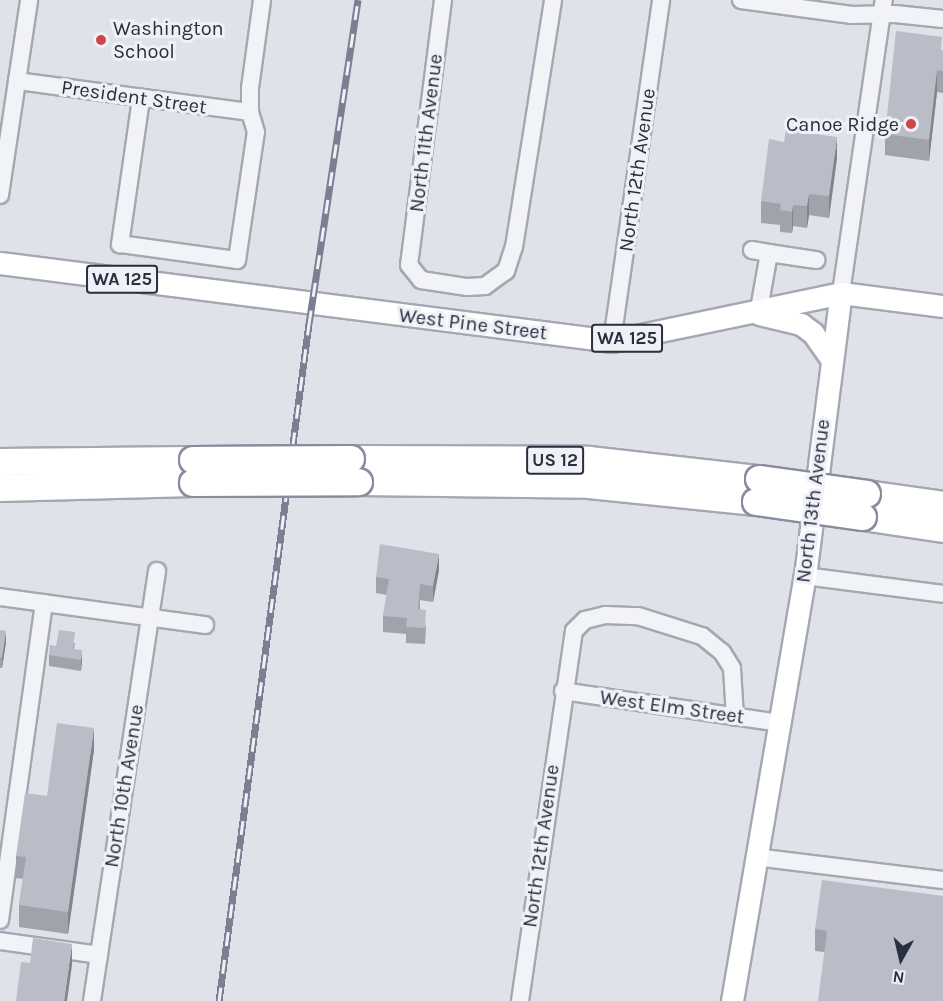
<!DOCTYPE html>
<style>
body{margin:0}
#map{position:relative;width:943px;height:1001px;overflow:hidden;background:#e0e2e9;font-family:Karla,sans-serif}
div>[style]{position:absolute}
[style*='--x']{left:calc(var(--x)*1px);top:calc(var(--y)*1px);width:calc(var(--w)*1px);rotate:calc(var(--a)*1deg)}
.roads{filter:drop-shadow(2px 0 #a5a8b3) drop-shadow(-2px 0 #a5a8b3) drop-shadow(0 2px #a5a8b3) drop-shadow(0 -2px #a5a8b3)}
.minor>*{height:16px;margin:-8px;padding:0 8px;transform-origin:8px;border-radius:8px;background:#f2f3f7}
.major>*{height:21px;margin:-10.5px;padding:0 10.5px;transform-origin:10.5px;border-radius:10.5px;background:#fff}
.highway>*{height:26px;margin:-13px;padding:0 13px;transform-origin:13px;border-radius:13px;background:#fff}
.rail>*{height:7px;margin-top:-3.5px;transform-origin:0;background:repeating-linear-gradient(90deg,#eff1f6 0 14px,#7a7f92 0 28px);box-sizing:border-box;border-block:2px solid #7a7f92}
.bridges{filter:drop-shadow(2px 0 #878d9f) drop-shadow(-2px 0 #878d9f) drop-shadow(0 2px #878d9f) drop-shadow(0 -2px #878d9f)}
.highway-bridge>*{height:26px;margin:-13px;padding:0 13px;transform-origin:13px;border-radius:13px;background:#fff}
.wall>*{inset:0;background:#a0a3ac}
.shaded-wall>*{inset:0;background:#82848c}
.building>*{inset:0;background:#babdc8}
.dots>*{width:16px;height:16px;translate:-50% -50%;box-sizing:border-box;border:3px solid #eff1f6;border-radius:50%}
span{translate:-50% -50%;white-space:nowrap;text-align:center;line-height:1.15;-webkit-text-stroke:6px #eff1f6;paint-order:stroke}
.shield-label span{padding:2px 4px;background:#eff1f6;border:2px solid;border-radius:4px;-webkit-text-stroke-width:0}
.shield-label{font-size:18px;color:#292e40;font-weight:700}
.poi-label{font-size:20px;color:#292e40}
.left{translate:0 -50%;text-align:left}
.right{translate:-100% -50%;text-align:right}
.street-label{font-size:20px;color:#292e40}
.north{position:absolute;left:871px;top:929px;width:60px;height:60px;-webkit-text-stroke:4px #eff1f6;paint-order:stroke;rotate:188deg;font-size:16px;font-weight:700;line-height:24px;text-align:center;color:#292e40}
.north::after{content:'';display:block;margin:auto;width:21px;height:27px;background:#292e40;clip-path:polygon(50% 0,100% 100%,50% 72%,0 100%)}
</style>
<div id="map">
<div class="roads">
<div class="minor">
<i style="--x:443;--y:0;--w:267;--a:97.3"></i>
<i style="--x:409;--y:265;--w:19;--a:51"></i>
<i style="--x:421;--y:280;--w:47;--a:8.7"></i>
<i style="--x:467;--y:287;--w:18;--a:-3"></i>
<i style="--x:485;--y:286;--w:26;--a:-36"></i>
<i style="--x:506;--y:271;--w:25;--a:-72"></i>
<i style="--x:514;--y:247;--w:250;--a:-81"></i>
<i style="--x:741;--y:0;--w:112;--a:7.7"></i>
<i style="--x:852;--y:15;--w:43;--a:-1.3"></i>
<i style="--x:895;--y:14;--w:48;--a:5.9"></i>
<i style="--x:17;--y:81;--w:235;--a:7.6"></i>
<i style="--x:141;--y:99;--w:147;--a:98.2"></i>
<i style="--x:120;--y:244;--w:118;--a:7.8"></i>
<i style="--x:237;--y:260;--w:129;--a:-81.6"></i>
<i style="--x:256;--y:132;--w:21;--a:-107"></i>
<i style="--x:250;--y:112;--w:24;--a:-90"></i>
<i style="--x:250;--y:88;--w:89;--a:-82.2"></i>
<i style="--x:0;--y:195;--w:197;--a:-81.5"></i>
<i style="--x:752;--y:250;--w:17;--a:10"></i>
<i style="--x:769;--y:253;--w:57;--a:100.1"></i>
<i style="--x:769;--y:253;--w:48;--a:8.5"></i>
<i style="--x:841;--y:293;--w:296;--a:-81.7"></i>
<i style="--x:612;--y:341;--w:345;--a:-81.8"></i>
<i style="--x:805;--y:576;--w:139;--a:7.4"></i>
<i style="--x:0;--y:597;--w:207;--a:7.8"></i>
<i style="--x:563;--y:691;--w:219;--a:8.4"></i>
<i style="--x:755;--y:857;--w:189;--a:7"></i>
<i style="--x:0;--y:920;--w:320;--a:-82.1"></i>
<i style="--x:0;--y:941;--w:100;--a:8"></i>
<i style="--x:92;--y:1001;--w:435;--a:-81.4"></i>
<i style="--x:520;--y:1001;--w:374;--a:-81.7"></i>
<i style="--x:574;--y:631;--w:16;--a:-45"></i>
<i style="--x:585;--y:620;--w:21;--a:-14"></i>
<i style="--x:605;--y:615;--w:33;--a:2"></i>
<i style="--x:638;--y:616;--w:67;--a:17.4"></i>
<i style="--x:702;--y:636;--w:26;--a:39"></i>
<i style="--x:722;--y:652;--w:19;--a:58"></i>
<i style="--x:732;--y:668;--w:49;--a:86.5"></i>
</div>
<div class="major">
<i style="--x:0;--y:263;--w:617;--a:7.26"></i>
<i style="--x:612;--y:341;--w:234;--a:-11.8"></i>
<i style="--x:841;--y:293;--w:103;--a:7.3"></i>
<i style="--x:759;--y:314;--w:43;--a:13.4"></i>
<i style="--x:801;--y:324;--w:15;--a:37"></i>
<i style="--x:813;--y:333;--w:32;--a:55"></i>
<i style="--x:732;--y:1001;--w:431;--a:-80.3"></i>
<i style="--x:805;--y:576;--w:285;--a:-82.8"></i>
</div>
<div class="highway">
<i style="--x:351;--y:459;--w:238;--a:0.2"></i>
<i style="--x:589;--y:460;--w:171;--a:6.4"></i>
<i style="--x:0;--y:462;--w:193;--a:-0.6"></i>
<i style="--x:359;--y:482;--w:230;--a:0.7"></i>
<i style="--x:589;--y:485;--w:168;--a:5.8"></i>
<i style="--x:0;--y:488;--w:193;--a:-1.5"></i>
<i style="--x:867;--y:494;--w:77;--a:8.2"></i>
<i style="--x:863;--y:517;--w:81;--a:8.5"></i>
</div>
</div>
<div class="rail">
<i style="--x:219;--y:1001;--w:683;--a:-82.43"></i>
<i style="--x:309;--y:324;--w:328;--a:-81.4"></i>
</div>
<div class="bridges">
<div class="highway-bridge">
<i style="--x:193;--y:460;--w:158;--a:-0.4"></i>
<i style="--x:759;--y:479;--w:109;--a:7.9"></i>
<i style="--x:193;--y:483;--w:166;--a:-0.3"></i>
<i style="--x:756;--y:502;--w:108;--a:8"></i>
</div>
</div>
<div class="wall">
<i style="clip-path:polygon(942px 50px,943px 50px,943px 93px,937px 92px,929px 161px,885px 155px,885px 134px)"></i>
<i style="clip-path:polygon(837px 158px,829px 218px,809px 215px,807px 228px,793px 226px,792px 233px,780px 232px,780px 225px,761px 223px,761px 201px)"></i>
<i style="clip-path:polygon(439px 570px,433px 602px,420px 600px,420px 609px,426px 627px,425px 644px,406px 643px,406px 634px,383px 632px,383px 616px,387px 595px,376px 593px,376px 577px)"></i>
<i style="clip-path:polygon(0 630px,6px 642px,2px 668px,0 668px)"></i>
<i style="clip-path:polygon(75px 643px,74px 649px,82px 661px,81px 671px,49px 666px,49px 655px,56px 646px)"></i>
<i style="clip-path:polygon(94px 750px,68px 934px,19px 927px,19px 905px,23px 879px,16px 878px,16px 856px,47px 796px)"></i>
<i style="clip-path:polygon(943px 896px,824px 952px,815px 951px,815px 929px)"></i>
</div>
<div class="shaded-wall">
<i style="clip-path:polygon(937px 70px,937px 92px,929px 161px,929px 140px)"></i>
<i style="clip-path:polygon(837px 137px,837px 158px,829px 218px,829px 196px)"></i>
<i style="clip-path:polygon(809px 194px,809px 215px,807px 228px,807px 206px)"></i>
<i style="clip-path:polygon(793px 205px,793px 226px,792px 233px,792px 212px)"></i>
<i style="clip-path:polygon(439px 554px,439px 570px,433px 602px,433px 586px)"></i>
<i style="clip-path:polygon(6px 631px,6px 642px,2px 668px,2px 657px)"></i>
<i style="clip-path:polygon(82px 650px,82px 661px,81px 671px,81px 660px)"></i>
<i style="clip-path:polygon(94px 728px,94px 750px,68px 934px,68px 912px)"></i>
<i style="clip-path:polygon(72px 944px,72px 965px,67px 1001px,64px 1001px)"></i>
</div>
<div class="building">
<i style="clip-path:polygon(896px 31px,942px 37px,941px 50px,943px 50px,943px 71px,937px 70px,929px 140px,885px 134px)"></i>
<i style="clip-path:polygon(786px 130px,837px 137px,829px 196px,809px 194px,807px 206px,793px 205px,792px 212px,780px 210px,781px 204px,761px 201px,769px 139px,784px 142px)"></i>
<i style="clip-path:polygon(380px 544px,439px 554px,433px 586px,420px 584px,418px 609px,426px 610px,425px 628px,406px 627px,407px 618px,383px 616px,389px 579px,376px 577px)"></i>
<i style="clip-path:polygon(0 630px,6px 631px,2px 657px,0 657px)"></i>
<i style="clip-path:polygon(59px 630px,75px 632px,73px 649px,82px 650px,81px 660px,49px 655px,50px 645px,56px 646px)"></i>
<i style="clip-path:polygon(57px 723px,94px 728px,68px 912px,19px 905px,26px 857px,16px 856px,25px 793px,47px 796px)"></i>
<i style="clip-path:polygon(822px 880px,943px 896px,943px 1001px,818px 1001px,827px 931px,815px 929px)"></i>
<i style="clip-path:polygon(33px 938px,72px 944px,64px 1001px,16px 1001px,21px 962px,30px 963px)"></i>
</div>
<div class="dots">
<i style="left:101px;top:40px;background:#cb4748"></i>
<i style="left:911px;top:124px;background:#cb4748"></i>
</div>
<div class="shield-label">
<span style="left:122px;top:279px">WA 125</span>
<span style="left:627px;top:338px">WA 125</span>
<span style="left:555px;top:460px">US 12</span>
</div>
<div class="poi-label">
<span class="left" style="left:113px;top:40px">Washington<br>School</span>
<span class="right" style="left:899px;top:124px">Canoe Ridge</span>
</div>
<div class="street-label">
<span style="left:134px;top:97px;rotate:8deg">President Street</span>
<span style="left:426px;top:133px;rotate:-83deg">North 11th Avenue</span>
<span style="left:637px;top:170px;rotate:-82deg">North 12th Avenue</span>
<span style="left:473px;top:324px;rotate:7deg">West Pine Street</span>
<span style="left:813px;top:501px;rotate:-83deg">North 13th Avenue</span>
<span style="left:672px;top:707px;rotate:8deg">West Elm Street</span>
<span style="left:124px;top:786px;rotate:-81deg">North 10th Avenue</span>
<span style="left:541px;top:846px;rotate:-82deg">North 12th Avenue</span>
</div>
<div class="north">N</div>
</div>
